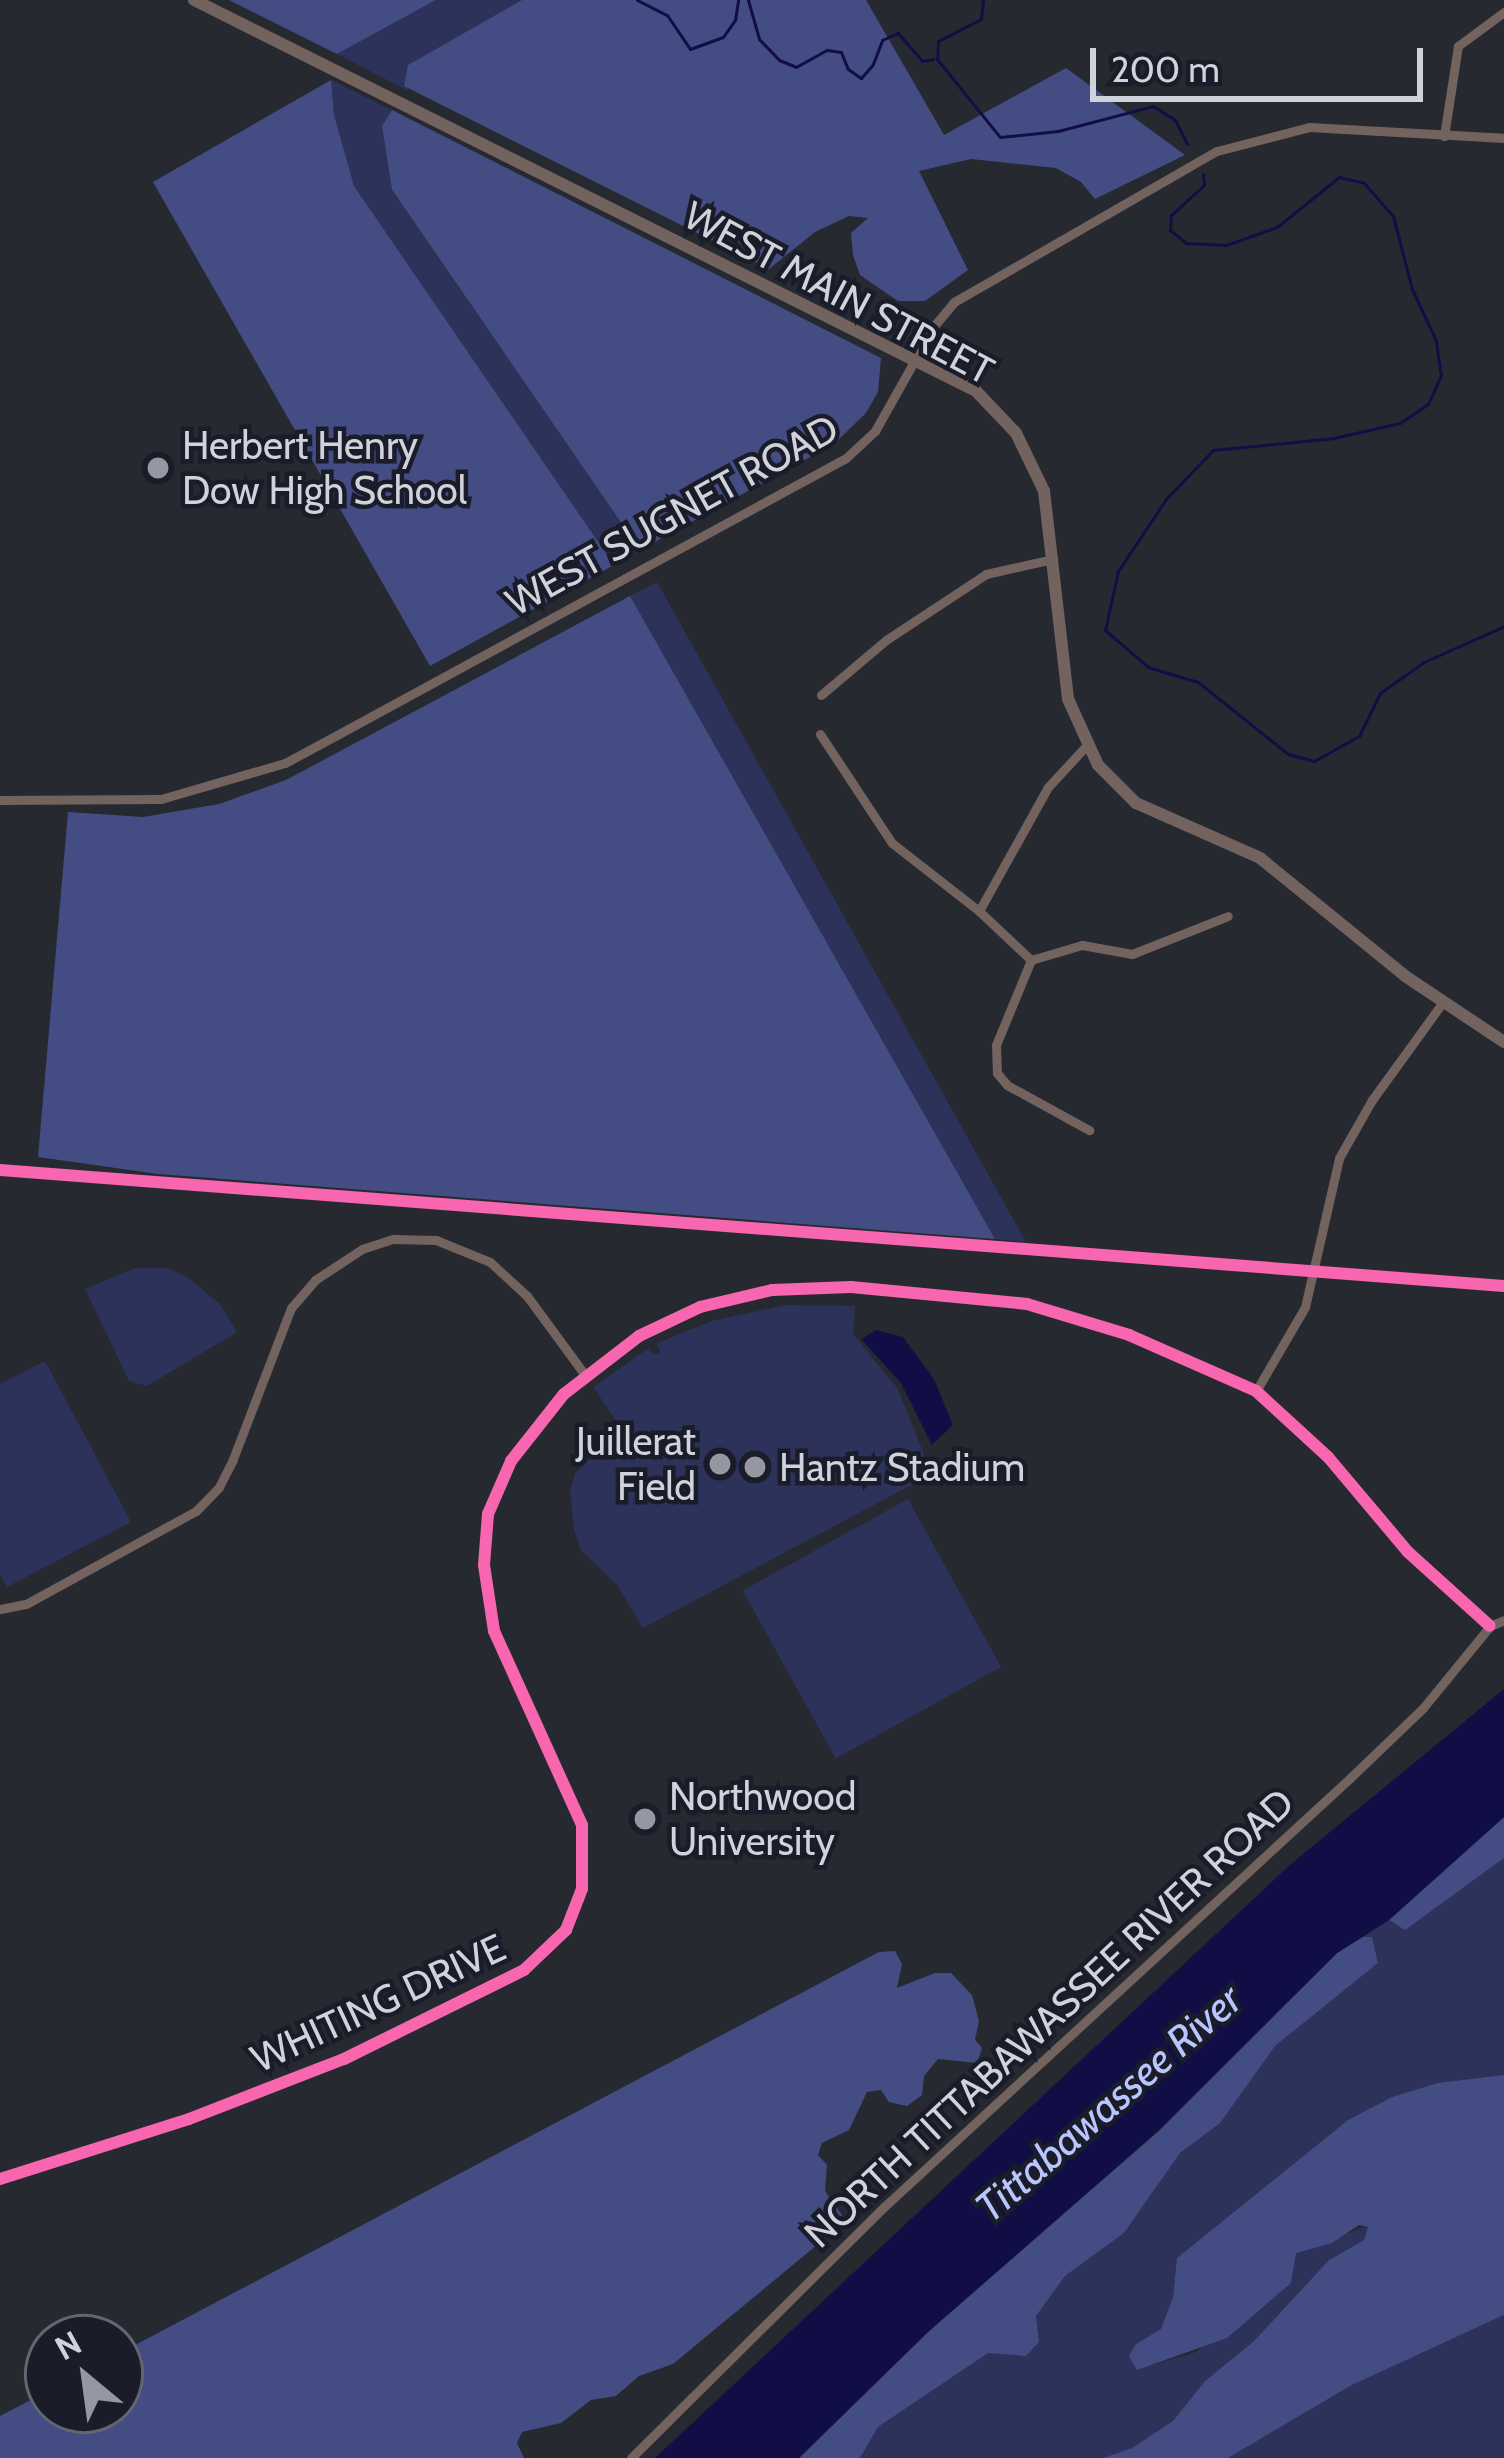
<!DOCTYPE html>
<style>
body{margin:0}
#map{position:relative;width:1504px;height:2458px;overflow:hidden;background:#272930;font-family:Cabin,sans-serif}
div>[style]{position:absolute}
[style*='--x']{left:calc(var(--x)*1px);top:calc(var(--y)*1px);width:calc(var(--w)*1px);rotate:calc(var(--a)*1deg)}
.green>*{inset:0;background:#2c325a;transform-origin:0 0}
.forest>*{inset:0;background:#444c84}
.water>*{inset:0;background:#110e45}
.stream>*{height:3px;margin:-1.5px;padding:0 1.5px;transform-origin:1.5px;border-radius:1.5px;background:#110e45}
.minor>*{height:9px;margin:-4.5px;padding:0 4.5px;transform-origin:4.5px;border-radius:4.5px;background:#73635f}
.tertiary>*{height:12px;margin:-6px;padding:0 6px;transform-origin:6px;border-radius:6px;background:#73635f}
.cycleway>*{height:12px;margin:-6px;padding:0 6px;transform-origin:6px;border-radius:6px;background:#f766af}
.dots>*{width:33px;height:33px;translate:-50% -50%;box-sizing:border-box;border:6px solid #1a1c2a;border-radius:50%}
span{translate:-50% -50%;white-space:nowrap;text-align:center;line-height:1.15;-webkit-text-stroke:9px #1a1c2a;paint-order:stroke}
.street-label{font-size:39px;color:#d0d3dc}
.poi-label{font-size:39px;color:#d0d3dc}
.left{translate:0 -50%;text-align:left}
.right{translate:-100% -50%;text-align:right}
.water-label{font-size:42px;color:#b9c5fe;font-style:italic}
.north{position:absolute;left:24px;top:2314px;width:120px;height:120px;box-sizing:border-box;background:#1a1c2a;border:3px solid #636571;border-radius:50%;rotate:331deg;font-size:33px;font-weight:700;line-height:48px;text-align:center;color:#d0d3dc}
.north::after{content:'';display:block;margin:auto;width:42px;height:54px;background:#9598a0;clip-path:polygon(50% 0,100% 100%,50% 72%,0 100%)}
.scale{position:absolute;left:1090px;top:48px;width:333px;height:54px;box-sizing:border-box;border:6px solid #d0d3dc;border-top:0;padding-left:15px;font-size:36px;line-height:42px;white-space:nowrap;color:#d0d3dc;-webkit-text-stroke:9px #1a1c2a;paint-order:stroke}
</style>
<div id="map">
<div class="green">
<i style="clip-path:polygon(436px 0,522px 0,408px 65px,408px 91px,337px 54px)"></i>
<i style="clip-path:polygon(331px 80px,392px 110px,382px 126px,392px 191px,640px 550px,614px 565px,354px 186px,334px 115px)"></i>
<i style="clip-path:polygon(657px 582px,1026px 1242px,995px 1239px,630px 596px)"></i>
<i style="clip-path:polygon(135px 1268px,167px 1268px,187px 1277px,219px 1303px,237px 1332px,147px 1386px,129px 1381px,85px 1289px)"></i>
<i style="clip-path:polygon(786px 1305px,855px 1306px,853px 1334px,898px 1389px,932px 1474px,643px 1628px,617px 1585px,581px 1550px,574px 1530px,570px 1491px,575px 1474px,621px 1428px,593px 1387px,649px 1348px,654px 1355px,660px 1352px,657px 1343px,712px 1321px)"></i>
<i style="clip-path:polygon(45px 1361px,131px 1522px,7px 1587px,0 1575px,0 1384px)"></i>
<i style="left:908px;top:1499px;width:192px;height:189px;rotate:61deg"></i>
<i style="clip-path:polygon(1504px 1858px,1504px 2075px,1437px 2084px,1392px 2097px,1348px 2120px,1177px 2258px,1173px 2297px,1161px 2329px,1136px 2344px,1138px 2369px,1196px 2352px,1292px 2264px,1296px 2252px,1368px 2226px,1364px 2240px,1329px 2260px,1254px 2341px,1205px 2381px,1173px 2421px,1132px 2448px,1103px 2458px,860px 2458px,878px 2427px,988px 2353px,1039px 2342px,1036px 2316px,1065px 2276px,1124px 2233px,1180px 2153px,1220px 2122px,1275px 2046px,1378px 1963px,1372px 1937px,1363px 1937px,1389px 1920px,1405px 1929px)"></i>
<i style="clip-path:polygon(1504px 2315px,1504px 2458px,1228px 2458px,1350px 2386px)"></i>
</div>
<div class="forest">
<i style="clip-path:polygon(229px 0,436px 0,337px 54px)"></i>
<i style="clip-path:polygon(522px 0,866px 0,944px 135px,1066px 68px,1185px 155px,1095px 199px,1081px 182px,1056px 168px,971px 159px,919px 171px,968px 270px,925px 301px,898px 301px,860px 275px,853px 255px,851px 233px,868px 218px,849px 216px,815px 232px,769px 269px,404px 86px,408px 65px)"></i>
<i style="clip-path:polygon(331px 80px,334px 115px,354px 186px,614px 565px,430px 666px,153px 182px)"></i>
<i style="clip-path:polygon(392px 110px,881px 358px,878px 392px,866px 413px,834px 444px,640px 550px,392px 190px,382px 126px)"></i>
<i style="clip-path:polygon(630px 596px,995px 1239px,158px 1174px,38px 1157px,68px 812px,143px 817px,219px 804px,286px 780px)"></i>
<i style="clip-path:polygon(1504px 1817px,1504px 1858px,1405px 1930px,1389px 1920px)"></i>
<i style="clip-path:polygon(1363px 1937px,1372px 1937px,1378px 1963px,1275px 2046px,1220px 2123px,1180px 2153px,1124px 2233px,1065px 2276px,1036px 2316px,1039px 2342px,1026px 2356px,988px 2353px,878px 2427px,860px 2458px,799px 2458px,928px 2332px,1160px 2130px,1337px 1953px)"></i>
<i style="clip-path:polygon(895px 1951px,902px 1964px,897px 1988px,935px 1973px,951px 1973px,972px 1995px,979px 2021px,975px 2040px,982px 2048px,977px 2063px,938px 2059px,924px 2076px,922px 2095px,907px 2106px,889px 2102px,881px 2090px,867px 2092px,849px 2130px,822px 2143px,818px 2155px,827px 2165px,825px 2191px,842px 2215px,829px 2235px,673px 2364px,639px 2376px,616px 2396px,591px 2400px,561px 2423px,522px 2432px,517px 2443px,524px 2458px,0 2458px,0 2416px,48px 2391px,48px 2410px,120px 2410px,120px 2353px,879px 1952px)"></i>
<i style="clip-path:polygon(1504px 2075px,1504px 2315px,1350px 2386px,1228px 2458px,1103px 2458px,1132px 2448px,1173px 2421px,1205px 2381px,1254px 2341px,1329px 2260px,1364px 2240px,1368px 2227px,1359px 2225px,1332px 2243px,1296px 2253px,1291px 2283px,1227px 2338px,1137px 2370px,1129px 2356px,1136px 2344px,1161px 2329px,1173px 2297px,1177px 2258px,1348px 2120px,1392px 2097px,1438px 2083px)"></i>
</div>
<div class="water">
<i style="clip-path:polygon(876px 1330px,903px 1337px,934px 1379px,953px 1425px,932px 1445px,901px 1383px,861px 1339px)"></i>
<i style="clip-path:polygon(1504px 1689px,1504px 1817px,1389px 1920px,1337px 1953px,1159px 2130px,928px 2332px,799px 2458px,655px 2458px,1291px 1864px)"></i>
</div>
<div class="stream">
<i style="--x:637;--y:0;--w:34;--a:27"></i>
<i style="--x:667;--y:15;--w:41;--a:55.9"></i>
<i style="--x:690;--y:49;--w:35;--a:-20"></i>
<i style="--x:723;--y:37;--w:21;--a:-55"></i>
<i style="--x:735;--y:20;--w:20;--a:-81"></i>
<i style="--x:748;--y:0;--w:41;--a:74.2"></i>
<i style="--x:759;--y:39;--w:29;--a:46"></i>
<i style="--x:779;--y:60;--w:18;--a:22"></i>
<i style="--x:796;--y:67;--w:35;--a:-29"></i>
<i style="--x:827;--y:50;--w:14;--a:8"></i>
<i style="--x:841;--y:52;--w:18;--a:68"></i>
<i style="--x:848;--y:69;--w:16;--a:35"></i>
<i style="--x:861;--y:78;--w:18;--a:-49"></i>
<i style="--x:873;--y:64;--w:26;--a:-69"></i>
<i style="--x:882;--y:40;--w:17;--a:-24"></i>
<i style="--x:898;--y:33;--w:37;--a:49"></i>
<i style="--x:922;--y:61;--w:11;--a:-10"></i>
<i style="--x:983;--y:0;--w:19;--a:96"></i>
<i style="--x:981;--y:19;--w:48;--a:152.9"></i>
<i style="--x:938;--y:41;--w:18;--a:93"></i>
<i style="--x:937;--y:59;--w:100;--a:51.1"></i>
<i style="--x:1000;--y:137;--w:58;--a:-5.9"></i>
<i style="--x:1058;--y:131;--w:98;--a:-14.7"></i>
<i style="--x:1153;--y:106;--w:26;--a:32"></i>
<i style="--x:1175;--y:120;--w:27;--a:63"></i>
<i style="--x:1203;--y:174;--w:11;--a:85"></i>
<i style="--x:1204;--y:185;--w:45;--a:137.7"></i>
<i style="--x:1171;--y:215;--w:15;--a:94"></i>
<i style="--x:1170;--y:230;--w:21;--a:39"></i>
<i style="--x:1186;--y:243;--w:40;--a:2.9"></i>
<i style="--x:1226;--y:245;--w:54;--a:-19.4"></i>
<i style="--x:1277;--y:227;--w:80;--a:-38.9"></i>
<i style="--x:1339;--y:177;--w:26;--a:13"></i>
<i style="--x:1364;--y:183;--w:44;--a:48.7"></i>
<i style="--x:1393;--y:216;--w:75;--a:75.4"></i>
<i style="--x:1412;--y:289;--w:57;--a:65.2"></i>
<i style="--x:1436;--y:341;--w:34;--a:82"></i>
<i style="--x:1441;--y:375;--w:32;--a:114"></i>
<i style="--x:1428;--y:404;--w:34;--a:146"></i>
<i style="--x:1400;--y:423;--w:68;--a:167.2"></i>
<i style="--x:1334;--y:438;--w:122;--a:174.3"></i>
<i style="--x:1213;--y:450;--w:68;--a:133.8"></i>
<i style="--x:1166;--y:499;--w:87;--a:123.7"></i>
<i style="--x:1118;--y:571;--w:60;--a:102.4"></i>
<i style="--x:1105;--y:630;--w:57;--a:40.7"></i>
<i style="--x:1148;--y:667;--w:52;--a:16.7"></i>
<i style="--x:1198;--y:682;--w:115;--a:38.7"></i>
<i style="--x:1288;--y:754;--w:27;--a:15"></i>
<i style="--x:1314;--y:761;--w:51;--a:-29.1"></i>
<i style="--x:1359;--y:736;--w:48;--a:-64"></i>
<i style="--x:1380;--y:693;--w:54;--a:-35.2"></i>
<i style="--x:1424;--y:662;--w:88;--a:-24.2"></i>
</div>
<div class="minor">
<i style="--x:1444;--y:136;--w:91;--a:-81.2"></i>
<i style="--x:1458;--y:46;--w:57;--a:-36.5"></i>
<i style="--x:821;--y:695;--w:85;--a:-40.2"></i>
<i style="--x:886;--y:640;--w:120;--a:-33.4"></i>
<i style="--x:986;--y:574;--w:69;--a:-12.6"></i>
<i style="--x:820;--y:734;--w:131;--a:56.6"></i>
<i style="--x:892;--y:843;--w:110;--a:38"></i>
<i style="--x:1086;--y:746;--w:56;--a:132.8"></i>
<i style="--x:1048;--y:787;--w:142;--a:119.1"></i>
<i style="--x:979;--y:911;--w:71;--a:43.3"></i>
<i style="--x:1031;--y:960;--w:92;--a:112.4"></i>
<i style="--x:996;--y:1045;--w:28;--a:88"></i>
<i style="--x:997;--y:1073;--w:16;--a:50"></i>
<i style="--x:1007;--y:1085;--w:94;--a:28.8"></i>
<i style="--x:0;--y:800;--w:161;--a:-0.4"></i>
<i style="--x:161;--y:799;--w:129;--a:-16.2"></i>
<i style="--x:285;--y:763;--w:59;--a:-28.3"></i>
<i style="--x:337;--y:735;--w:579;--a:-28.56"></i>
<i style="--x:846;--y:458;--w:40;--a:-43"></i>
<i style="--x:875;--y:431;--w:120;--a:-60.7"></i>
<i style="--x:934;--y:326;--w:31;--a:-50"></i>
<i style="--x:954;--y:302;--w:303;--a:-29.9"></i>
<i style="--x:1217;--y:151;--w:95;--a:-14.6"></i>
<i style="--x:1309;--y:127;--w:195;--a:3.2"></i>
<i style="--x:1031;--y:960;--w:53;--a:-16.4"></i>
<i style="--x:1082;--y:945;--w:51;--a:10.2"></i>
<i style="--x:1132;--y:954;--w:103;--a:-21.6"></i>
<i style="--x:1256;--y:1391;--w:97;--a:-59.7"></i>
<i style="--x:1305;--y:1307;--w:153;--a:-77.1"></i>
<i style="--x:1339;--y:1158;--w:67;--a:-60.4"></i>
<i style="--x:1372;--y:1100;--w:121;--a:-54.1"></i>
<i style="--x:0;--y:1609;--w:26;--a:-11"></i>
<i style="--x:26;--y:1604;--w:194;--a:-28.7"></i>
<i style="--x:196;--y:1511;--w:33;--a:-46"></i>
<i style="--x:219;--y:1487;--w:31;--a:-63"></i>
<i style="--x:233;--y:1459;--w:162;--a:-69"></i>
<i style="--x:291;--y:1308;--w:37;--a:-49"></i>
<i style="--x:315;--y:1280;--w:56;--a:-33.4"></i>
<i style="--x:362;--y:1249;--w:33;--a:-18"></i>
<i style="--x:393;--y:1239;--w:43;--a:1.3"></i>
<i style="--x:436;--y:1240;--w:58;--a:22.2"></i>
<i style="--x:490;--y:1262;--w:50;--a:42.6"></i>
<i style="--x:527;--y:1296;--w:98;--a:53.7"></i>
<i style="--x:0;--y:2179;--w:198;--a:-17.6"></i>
<i style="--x:189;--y:2119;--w:166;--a:-21.2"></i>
<i style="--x:344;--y:2059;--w:201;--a:-26.3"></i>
<i style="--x:524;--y:1970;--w:58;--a:-43.6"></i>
<i style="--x:566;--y:1930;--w:44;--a:-68.7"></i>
<i style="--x:582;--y:1889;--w:64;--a:-90"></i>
<i style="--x:582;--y:1825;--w:213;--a:-114.4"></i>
<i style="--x:494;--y:1631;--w:67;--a:-98.6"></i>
<i style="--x:484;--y:1565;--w:51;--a:-85.5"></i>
<i style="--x:488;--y:1514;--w:58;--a:-66.5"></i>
<i style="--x:511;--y:1461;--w:85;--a:-51.7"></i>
<i style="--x:564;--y:1394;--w:95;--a:-37.7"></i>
<i style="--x:639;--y:1336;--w:68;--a:-25.4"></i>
<i style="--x:700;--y:1307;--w:74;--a:-13.3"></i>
<i style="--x:772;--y:1290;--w:79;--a:-2.2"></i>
<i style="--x:851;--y:1287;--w:177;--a:5.5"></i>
<i style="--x:1027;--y:1304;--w:107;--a:16.9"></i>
<i style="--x:1129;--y:1335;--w:139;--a:23.8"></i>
<i style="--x:1256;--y:1391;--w:98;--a:42.5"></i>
<i style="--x:1328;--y:1457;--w:124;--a:49.9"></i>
<i style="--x:1408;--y:1552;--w:110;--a:42.1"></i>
<i style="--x:631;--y:2458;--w:358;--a:-44.8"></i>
<i style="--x:885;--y:2206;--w:631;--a:-42.62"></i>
<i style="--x:1349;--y:1779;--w:103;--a:-43.8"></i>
<i style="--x:1423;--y:1708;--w:106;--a:-50.7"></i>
<i style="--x:1490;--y:1626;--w:15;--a:-23"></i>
</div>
<div class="tertiary">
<i style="--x:194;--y:0;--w:874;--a:26.57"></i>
<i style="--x:976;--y:391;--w:58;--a:46.4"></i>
<i style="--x:1016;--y:433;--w:64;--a:64.2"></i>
<i style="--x:1044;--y:491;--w:209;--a:83.4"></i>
<i style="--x:1068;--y:699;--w:72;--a:65.6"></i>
<i style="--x:1098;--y:765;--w:54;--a:45"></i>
<i style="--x:1136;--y:803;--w:136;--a:23.9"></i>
<i style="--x:1260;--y:858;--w:187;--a:39.1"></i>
<i style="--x:1405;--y:976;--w:119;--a:33.7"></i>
</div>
<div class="cycleway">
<i style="--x:0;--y:1170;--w:1508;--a:4.41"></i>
<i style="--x:0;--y:2179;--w:198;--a:-17.6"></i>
<i style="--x:189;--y:2119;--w:166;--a:-21.2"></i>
<i style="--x:344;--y:2059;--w:201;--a:-26.3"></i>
<i style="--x:524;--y:1970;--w:58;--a:-43.6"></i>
<i style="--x:566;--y:1930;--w:44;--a:-68.7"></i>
<i style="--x:582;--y:1889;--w:64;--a:-90"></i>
<i style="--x:582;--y:1825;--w:213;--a:-114.4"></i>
<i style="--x:494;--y:1631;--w:67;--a:-98.6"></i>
<i style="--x:484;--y:1565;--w:51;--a:-85.5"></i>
<i style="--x:488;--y:1514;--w:58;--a:-66.5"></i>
<i style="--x:511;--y:1461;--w:85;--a:-51.7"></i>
<i style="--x:564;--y:1394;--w:95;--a:-37.7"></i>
<i style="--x:639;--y:1336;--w:68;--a:-25.4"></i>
<i style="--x:700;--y:1307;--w:74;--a:-13.3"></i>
<i style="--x:772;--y:1290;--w:79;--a:-2.2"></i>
<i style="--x:851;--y:1287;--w:177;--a:5.5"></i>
<i style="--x:1027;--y:1304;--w:107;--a:16.9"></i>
<i style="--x:1129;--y:1335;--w:139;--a:23.8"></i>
<i style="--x:1256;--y:1391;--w:98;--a:42.5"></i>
<i style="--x:1328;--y:1457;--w:124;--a:49.9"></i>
<i style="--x:1408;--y:1552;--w:110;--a:42.1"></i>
</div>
<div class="dots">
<i style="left:158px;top:468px;background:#9598a0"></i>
<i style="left:720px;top:1464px;background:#9598a0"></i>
<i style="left:755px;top:1467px;background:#9598a0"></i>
<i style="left:645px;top:1819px;background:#9598a0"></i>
</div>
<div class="street-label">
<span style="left:839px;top:293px;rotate:28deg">WEST MAIN STREET</span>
<span style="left:672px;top:515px;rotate:-29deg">WEST SUGNET ROAD</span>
<span style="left:378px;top:2003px;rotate:-25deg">WHITING DRIVE</span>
<span style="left:1049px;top:2018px;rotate:-43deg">NORTH TITTABAWASSEE RIVER ROAD</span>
</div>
<div class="poi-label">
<span class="left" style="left:182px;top:468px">Herbert Henry<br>Dow High School</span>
<span class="right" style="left:696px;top:1464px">Juillerat<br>Field</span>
<span class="left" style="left:779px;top:1467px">Hantz Stadium</span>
<span class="left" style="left:669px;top:1819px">Northwood<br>University</span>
</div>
<div class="water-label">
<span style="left:1108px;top:2103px;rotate:-41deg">Tittabawassee River</span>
</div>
<div class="north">N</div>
<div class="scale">200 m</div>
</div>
